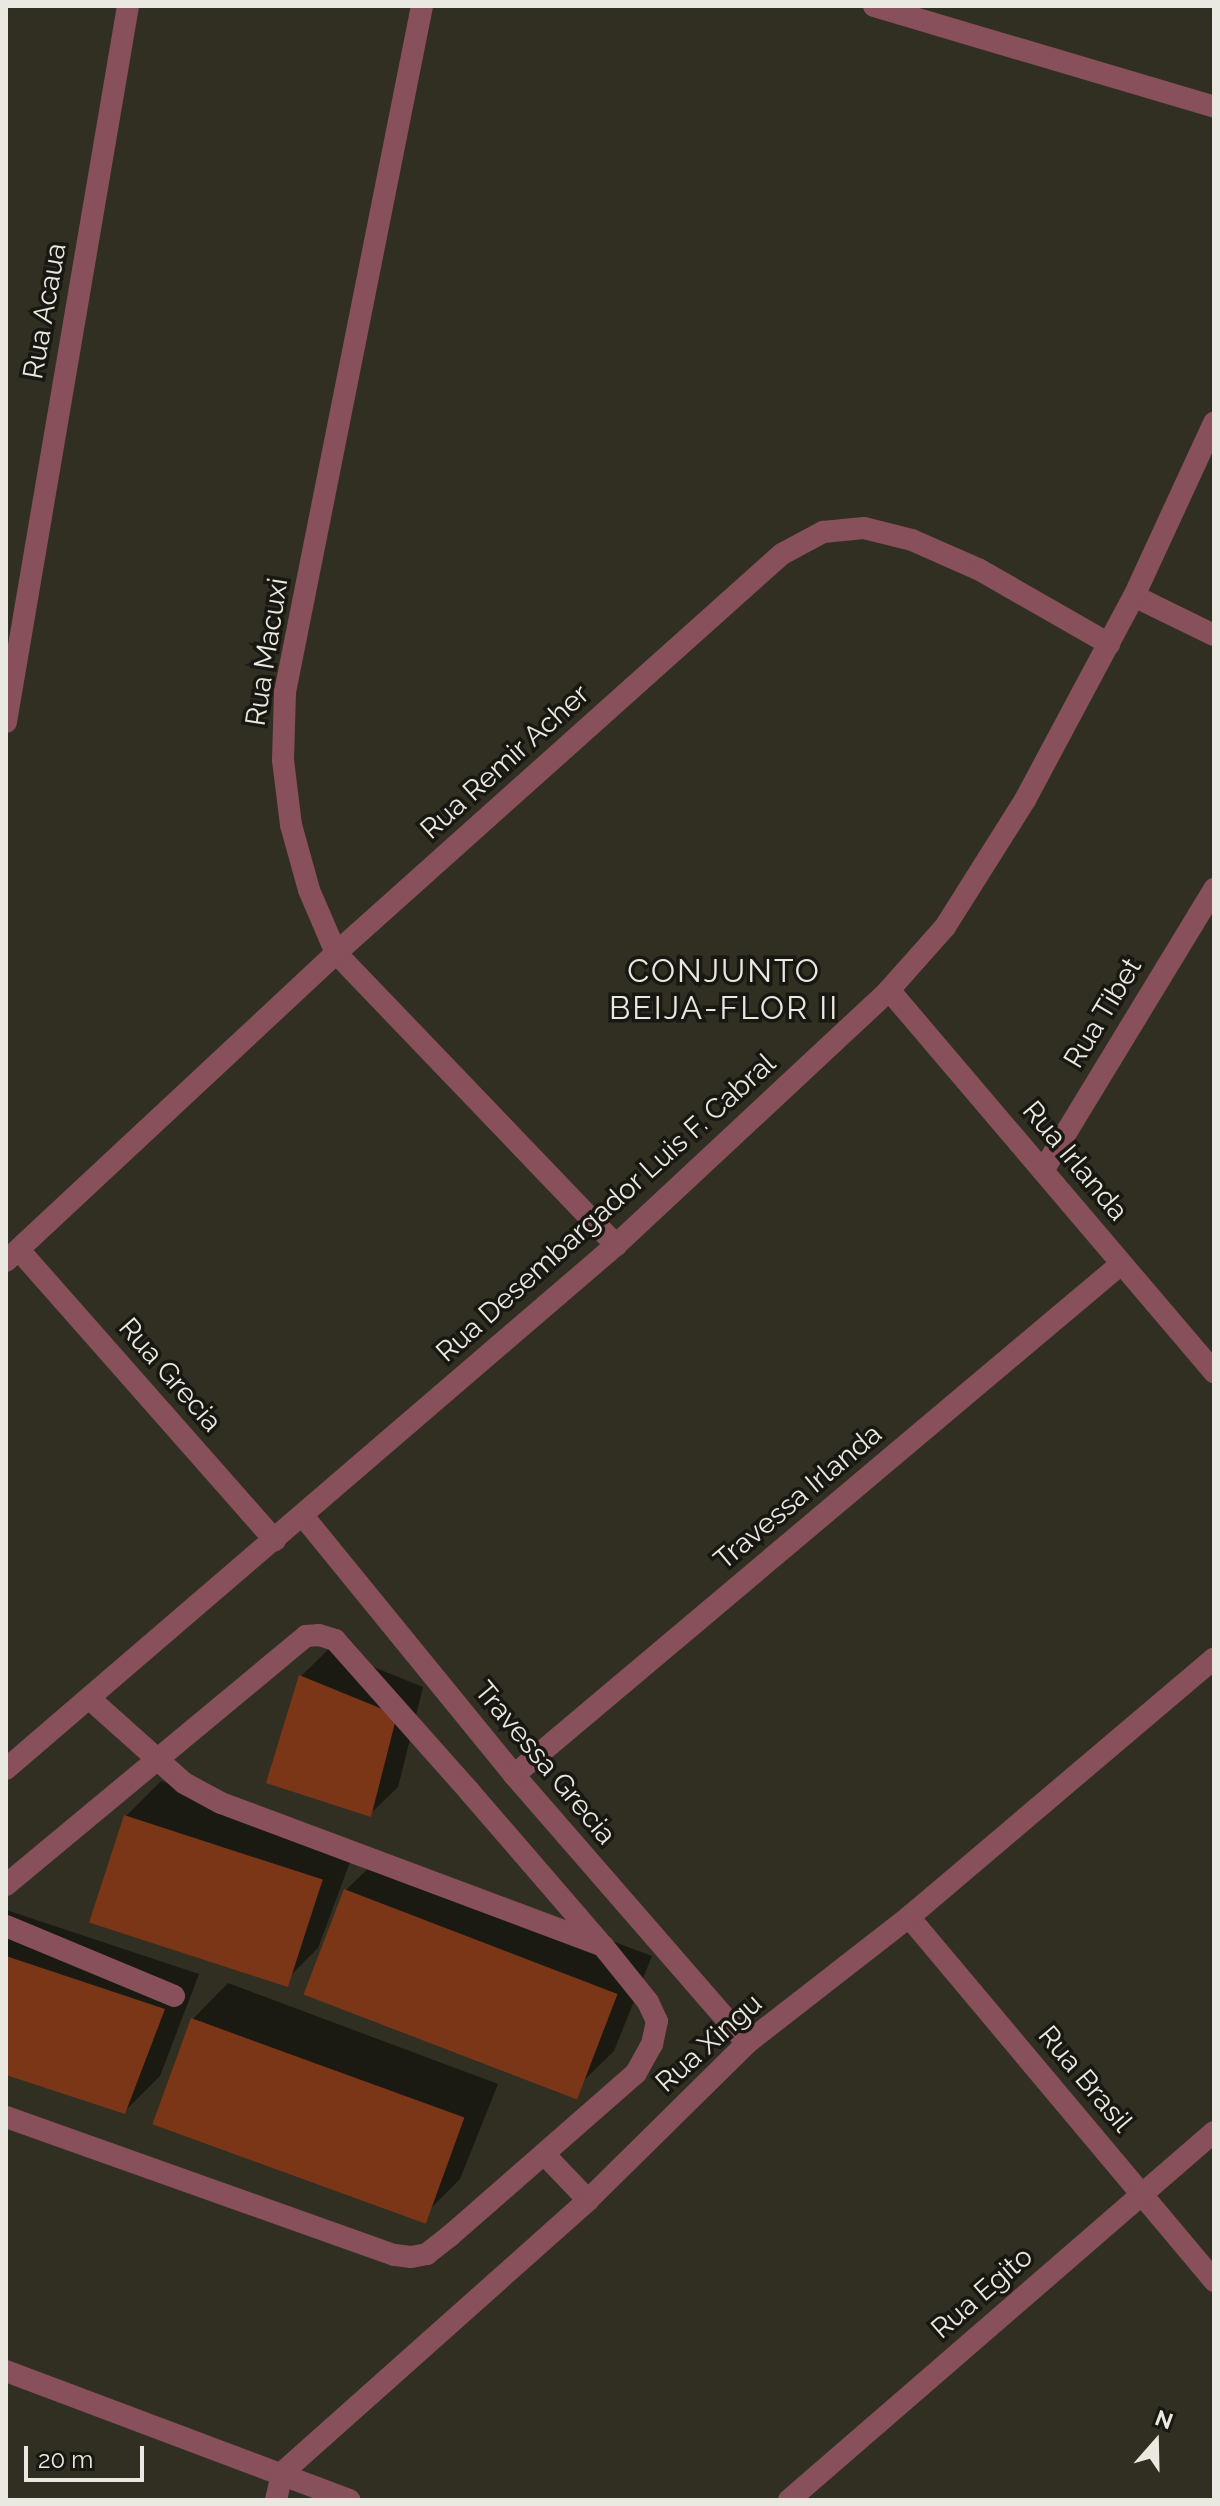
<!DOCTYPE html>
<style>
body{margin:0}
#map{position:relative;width:1220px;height:2506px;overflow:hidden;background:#312f22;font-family:Raleway,sans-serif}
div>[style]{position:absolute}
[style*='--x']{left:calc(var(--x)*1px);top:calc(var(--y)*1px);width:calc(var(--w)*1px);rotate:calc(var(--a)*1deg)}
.shadow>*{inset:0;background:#0007}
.building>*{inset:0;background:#7a3616;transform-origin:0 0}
.minor>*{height:22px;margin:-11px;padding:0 11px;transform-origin:11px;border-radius:11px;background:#87505a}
span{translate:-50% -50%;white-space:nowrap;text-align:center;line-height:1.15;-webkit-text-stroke:7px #181711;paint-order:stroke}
.street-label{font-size:28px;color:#eae9e1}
.quarter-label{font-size:32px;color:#eae9e1;letter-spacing:2px}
.frame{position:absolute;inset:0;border:8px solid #eae9e1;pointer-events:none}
.north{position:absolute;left:1116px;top:2402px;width:80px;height:80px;-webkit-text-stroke:6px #181711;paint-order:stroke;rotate:20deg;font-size:22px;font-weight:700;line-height:32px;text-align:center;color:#eae9e1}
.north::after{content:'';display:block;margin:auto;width:28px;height:36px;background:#eae9e1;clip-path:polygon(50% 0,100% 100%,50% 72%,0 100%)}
.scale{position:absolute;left:24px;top:2446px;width:120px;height:36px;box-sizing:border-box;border:4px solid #eae9e1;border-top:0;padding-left:10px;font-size:24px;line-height:28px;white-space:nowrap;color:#eae9e1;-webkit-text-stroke:6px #181711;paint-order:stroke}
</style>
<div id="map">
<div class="shadow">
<i style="clip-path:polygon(329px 1649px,423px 1687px,398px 1787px,370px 1814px,301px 1676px)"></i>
<i style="clip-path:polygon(161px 1781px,356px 1846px,318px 1948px,283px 1983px,126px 1816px)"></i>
<i style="clip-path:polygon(382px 1855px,652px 1956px,614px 2051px,578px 2086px,346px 1890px)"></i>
<i style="clip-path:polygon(6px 1910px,199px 1974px,160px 2076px,125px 2111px,6px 2073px)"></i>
<i style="clip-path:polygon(228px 1983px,498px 2084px,460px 2179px,425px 2214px,193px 2019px)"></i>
</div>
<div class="building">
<i style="clip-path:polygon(299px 1675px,397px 1715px,371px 1817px,266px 1783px)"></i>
<i style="left:124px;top:1815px;width:209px;height:113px;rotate:18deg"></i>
<i style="left:344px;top:1889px;width:293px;height:113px;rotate:21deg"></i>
<i style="clip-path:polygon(6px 1956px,165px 2009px,125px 2114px,6px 2075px)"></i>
<i style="left:191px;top:2018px;width:291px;height:113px;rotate:20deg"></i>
</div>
<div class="minor">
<i style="--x:422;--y:6;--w:700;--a:101.29"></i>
<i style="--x:285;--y:692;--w:68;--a:91.7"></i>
<i style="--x:283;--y:760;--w:65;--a:83"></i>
<i style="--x:291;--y:825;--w:67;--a:74.5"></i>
<i style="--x:309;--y:890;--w:69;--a:66.8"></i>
<i style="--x:336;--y:953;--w:405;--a:46.2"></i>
<i style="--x:874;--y:6;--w:355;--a:16.5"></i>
<i style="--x:1134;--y:596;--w:89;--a:26"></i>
<i style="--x:6;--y:722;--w:726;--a:-80.33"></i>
<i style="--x:889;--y:990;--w:502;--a:49.61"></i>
<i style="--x:1044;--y:1169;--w:328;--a:-58.7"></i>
<i style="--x:19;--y:1250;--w:387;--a:48.6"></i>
<i style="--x:6;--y:1261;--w:451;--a:-43"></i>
<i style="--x:336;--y:953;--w:598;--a:-41.82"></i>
<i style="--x:782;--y:554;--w:47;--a:-28.2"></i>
<i style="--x:823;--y:532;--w:41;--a:-5.6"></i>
<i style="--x:864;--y:528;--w:49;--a:14"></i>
<i style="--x:912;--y:540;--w:74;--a:23.8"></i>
<i style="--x:980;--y:570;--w:149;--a:29.8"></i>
<i style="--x:303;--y:1516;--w:334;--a:50.8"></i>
<i style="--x:514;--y:1775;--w:355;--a:49"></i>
<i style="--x:90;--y:1699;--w:126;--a:41.8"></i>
<i style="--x:184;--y:1783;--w:42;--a:28.4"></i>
<i style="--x:221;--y:1803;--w:403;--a:20.5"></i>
<i style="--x:6;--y:1769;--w:804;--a:-40.66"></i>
<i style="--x:616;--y:1245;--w:374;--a:-43"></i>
<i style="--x:889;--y:990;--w:84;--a:-48.4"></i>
<i style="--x:945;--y:927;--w:150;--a:-57.8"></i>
<i style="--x:1025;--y:800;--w:231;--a:-61.9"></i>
<i style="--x:1134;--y:596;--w:191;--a:-65.2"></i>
<i style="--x:514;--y:1775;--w:793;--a:-40.09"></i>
<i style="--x:6;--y:1885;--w:390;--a:-39.7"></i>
<i style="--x:306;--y:1636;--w:13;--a:-4"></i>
<i style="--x:319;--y:1635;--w:17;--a:17"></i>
<i style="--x:335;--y:1640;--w:202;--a:48.4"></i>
<i style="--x:469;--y:1791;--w:205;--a:49.2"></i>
<i style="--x:603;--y:1946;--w:72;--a:51.2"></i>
<i style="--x:648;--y:2002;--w:21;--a:65"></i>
<i style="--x:657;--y:2021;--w:24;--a:102"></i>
<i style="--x:652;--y:2044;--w:33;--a:119"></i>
<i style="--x:636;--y:2073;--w:246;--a:138.8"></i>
<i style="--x:451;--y:2235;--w:31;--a:142"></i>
<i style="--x:427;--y:2254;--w:16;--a:169"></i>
<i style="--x:411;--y:2257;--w:17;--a:-173"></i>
<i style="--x:394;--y:2255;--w:412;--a:-160.4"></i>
<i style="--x:909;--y:1917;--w:475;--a:50"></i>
<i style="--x:6;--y:1926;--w:182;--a:22.6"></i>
<i style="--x:544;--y:2154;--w:64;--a:46.3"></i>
<i style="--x:6;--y:2371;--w:367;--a:20.6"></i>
<i style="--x:276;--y:2500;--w:28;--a:-77"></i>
<i style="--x:282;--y:2473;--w:410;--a:-41.7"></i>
<i style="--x:588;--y:2200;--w:223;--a:-44.6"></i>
<i style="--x:747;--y:2043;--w:205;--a:-37.9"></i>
<i style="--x:909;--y:1917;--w:400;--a:-40.3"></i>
<i style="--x:789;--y:2500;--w:562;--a:-40.89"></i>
</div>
<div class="street-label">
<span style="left:45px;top:311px;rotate:-80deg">Rua Acaua</span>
<span style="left:267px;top:652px;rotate:-81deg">Rua Macuxi</span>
<span style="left:505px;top:762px;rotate:-42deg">Rua Remir Acher</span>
<span style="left:1103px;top:1013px;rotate:-59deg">Rua Tibet</span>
<span style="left:1075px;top:1161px;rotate:50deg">Rua Irlanda</span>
<span style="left:606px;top:1208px;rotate:-42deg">Rua Desembargador Luis F. Cabral</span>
<span style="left:170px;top:1375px;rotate:49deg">Rua Grecia</span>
<span style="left:798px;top:1497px;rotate:-40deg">Travessa Irlanda</span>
<span style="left:545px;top:1763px;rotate:50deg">Travessa Grecia</span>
<span style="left:709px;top:2043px;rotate:-42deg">Rua Xingu</span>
<span style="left:1085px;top:2079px;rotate:50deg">Rua Brasil</span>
<span style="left:982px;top:2293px;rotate:-41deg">Rua Egito</span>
</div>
<div class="quarter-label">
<span style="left:724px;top:990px">CONJUNTO<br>BEIJA-FLOR II</span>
</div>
<div class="frame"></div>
<div class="north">N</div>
<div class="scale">20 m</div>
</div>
